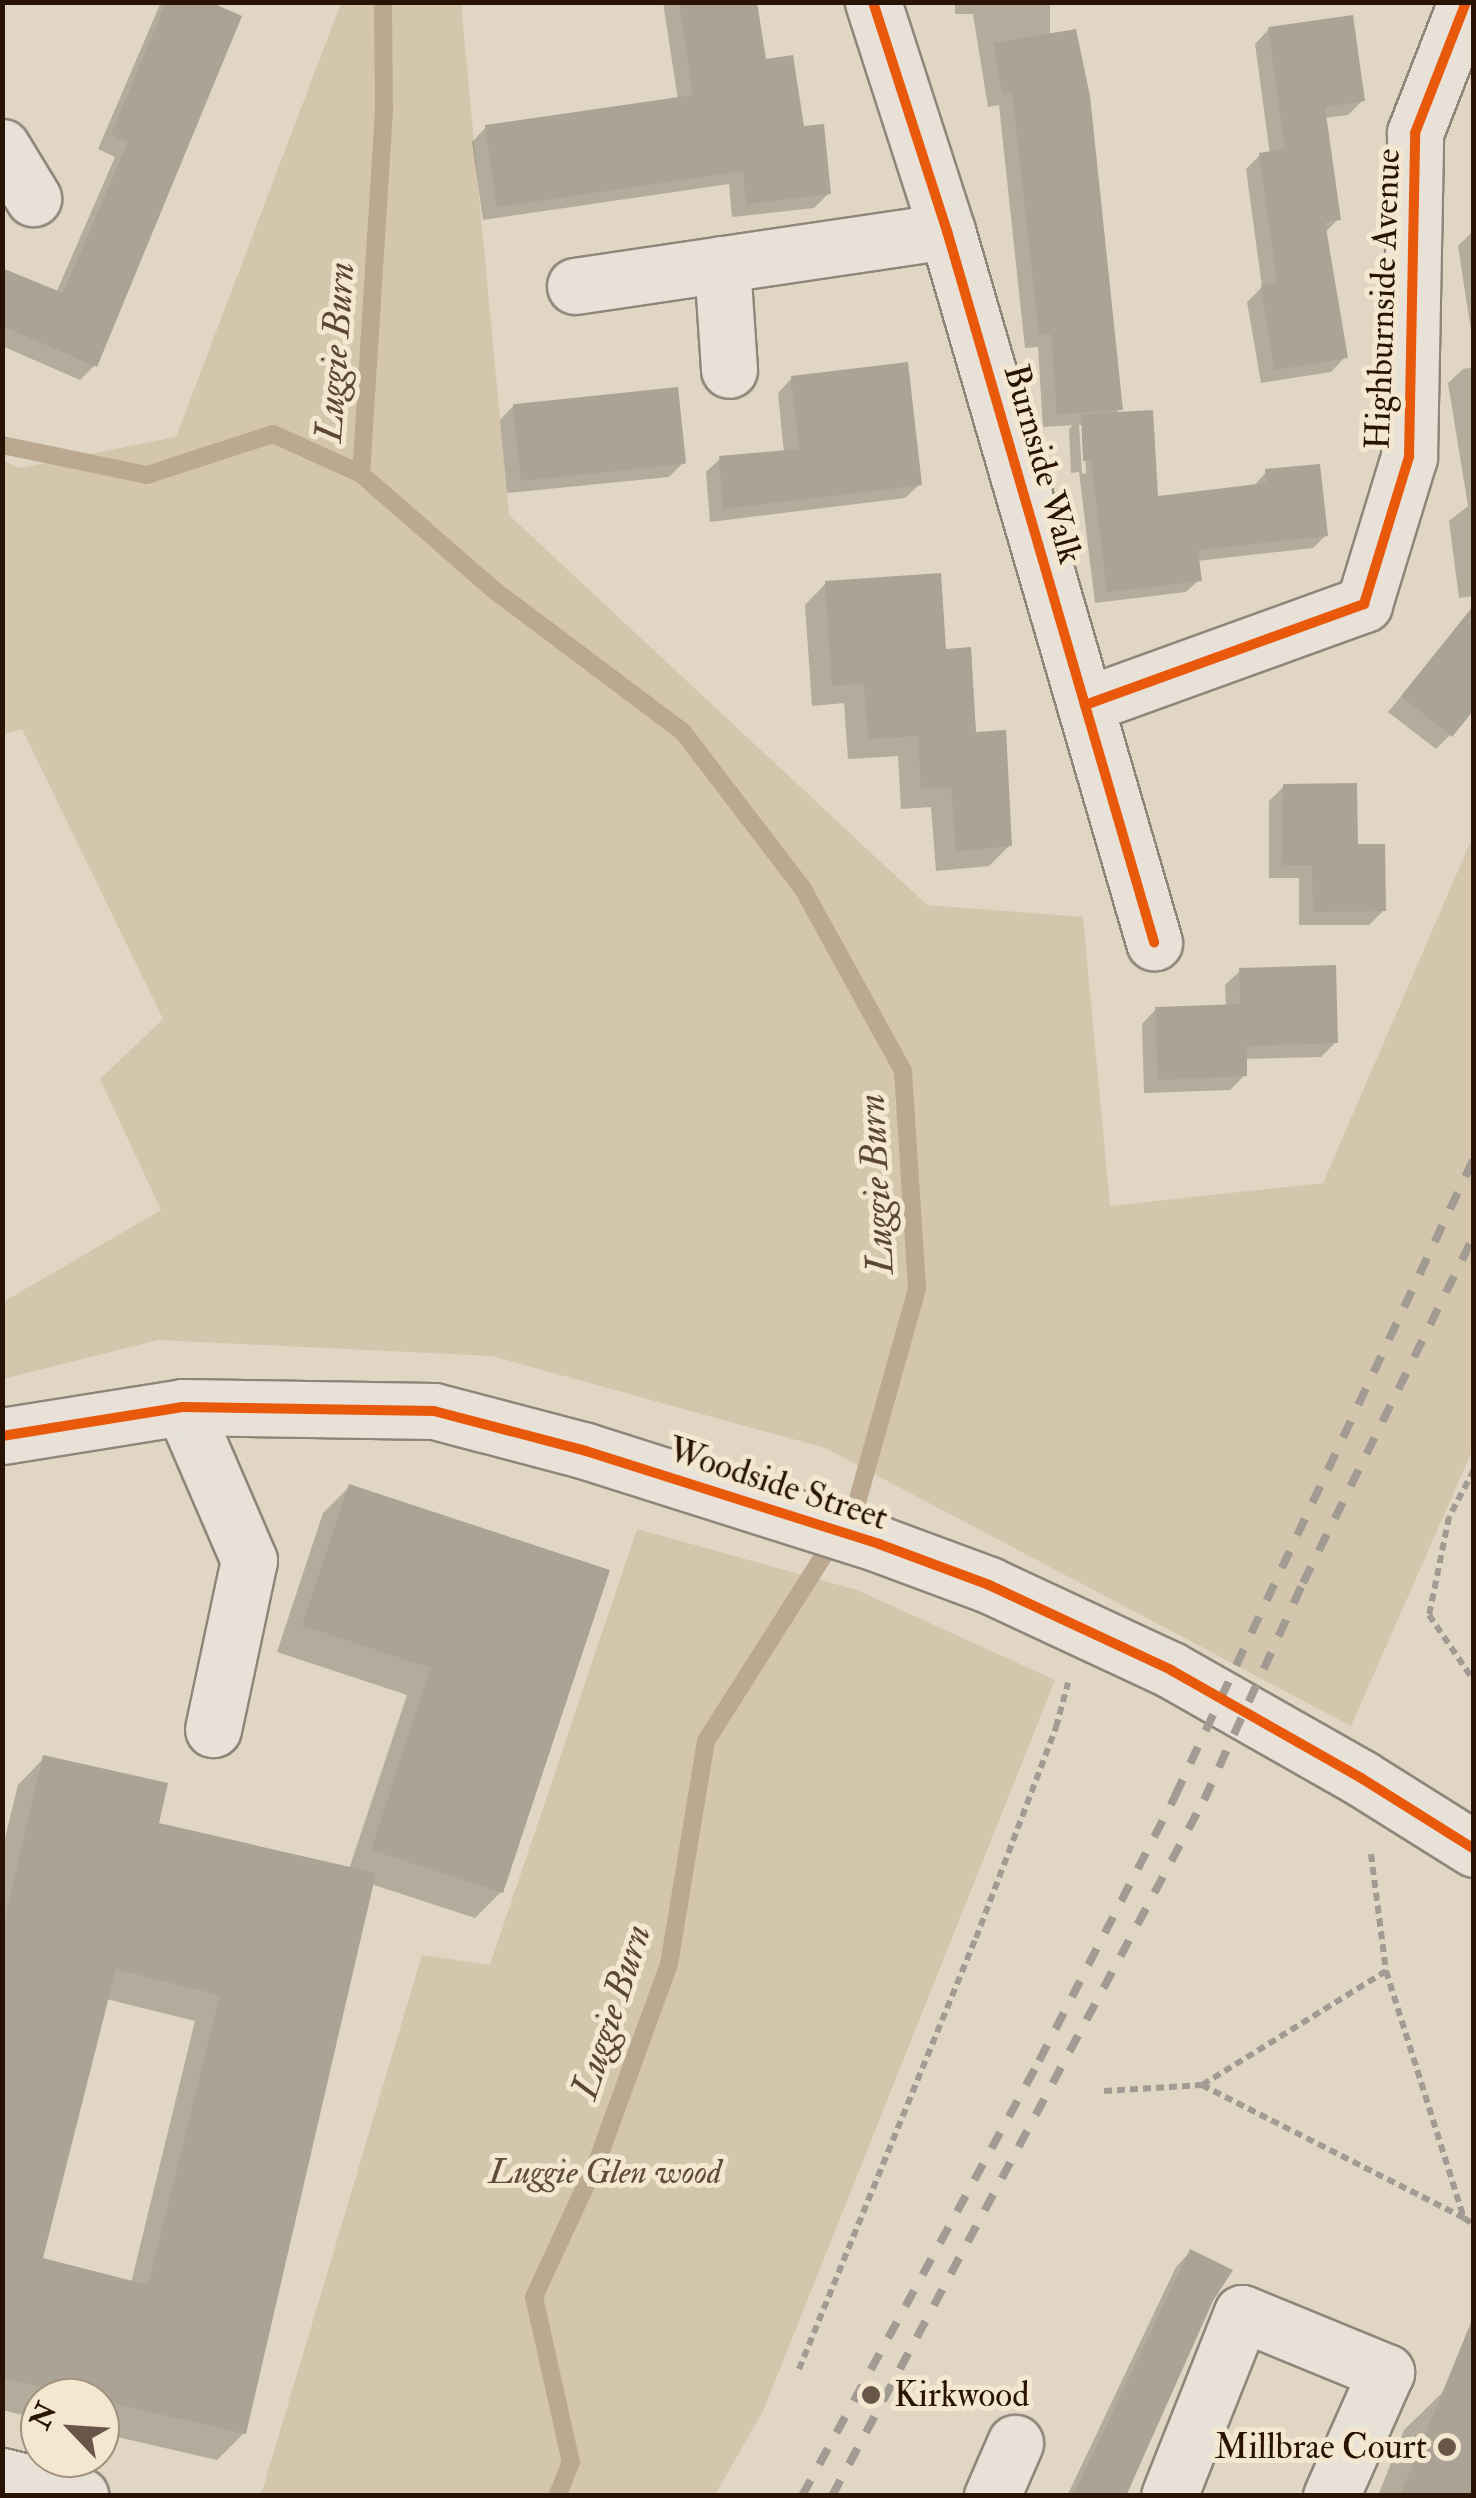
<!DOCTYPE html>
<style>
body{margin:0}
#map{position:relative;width:1476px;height:2498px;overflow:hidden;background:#e0d6c3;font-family:"IM FELL Double Pica",serif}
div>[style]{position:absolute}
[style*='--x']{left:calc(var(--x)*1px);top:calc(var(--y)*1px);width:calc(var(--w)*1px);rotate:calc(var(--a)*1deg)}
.green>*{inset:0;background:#d4c6ac}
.shadow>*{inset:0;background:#0003}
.stream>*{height:18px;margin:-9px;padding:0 9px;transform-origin:9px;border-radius:9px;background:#baa990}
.building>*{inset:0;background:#aba395;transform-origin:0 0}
.path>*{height:6px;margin-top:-3px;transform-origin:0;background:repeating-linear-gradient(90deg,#a29b93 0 8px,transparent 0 13px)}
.roads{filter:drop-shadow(2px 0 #8f867a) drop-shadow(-2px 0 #8f867a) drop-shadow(0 2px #8f867a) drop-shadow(0 -2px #8f867a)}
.minor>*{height:55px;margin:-27.5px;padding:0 27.5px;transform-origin:27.5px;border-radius:27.5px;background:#e7e1d7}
.rail>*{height:8px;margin-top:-4px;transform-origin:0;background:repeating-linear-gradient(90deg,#a29b93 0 18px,transparent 0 36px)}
.cycleway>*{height:10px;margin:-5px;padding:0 5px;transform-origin:5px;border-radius:5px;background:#e8590c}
.dots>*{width:28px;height:28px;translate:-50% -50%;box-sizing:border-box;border:5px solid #f3e7d0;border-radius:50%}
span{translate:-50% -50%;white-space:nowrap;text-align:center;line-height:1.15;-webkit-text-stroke:10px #f3e7d0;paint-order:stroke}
.street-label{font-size:35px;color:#281305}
.park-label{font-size:35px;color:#614d39;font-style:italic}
.poi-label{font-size:35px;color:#281305}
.left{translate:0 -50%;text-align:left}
.right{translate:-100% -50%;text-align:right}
.water-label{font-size:38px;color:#5c4734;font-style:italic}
.frame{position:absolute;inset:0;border:5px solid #281305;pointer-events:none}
.north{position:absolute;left:20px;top:2378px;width:100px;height:100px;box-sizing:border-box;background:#f3e7d0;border:2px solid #a2927f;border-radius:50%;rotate:295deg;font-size:28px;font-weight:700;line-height:40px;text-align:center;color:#281305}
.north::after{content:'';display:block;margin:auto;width:35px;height:45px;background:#685748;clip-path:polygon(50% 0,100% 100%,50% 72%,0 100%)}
</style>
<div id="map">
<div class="green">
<i style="clip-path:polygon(341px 3px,461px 3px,509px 515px,927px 905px,1083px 917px,1110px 1206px,1323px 1183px,1473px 836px,1473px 1449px,1351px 1726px,825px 1448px,492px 1356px,158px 1340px,3px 1379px,3px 1302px,161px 1210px,100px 1079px,163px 1019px,22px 729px,3px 734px,3px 460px,20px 468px,176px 437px)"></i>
<i style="clip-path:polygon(637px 1529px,857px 1590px,1055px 1680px,764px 2409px,715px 2495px,261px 2495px,422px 1955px,490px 1965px)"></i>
</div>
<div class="shadow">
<i style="clip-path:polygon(161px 2px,203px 2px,95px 365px,80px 380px,2px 346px,2px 270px,56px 293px,115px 157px,98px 149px)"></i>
<i style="clip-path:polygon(663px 2px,755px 2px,764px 62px,802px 129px,829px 193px,814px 208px,732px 217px,729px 184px,483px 220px,472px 142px,486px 127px,678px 100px)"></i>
<i style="clip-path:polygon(evenodd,955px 2px,1050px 2px,1050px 36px,1120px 409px,1115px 414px,1155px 498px,1253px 487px,1266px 472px,1326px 535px,1313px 548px,1197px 561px,1199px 580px,1186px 592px,1095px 603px,1079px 472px,1071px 473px,1069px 429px,1073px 425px,1043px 427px,1038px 347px,1025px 348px,999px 105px,988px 107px,973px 14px,955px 14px,955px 2px,1079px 425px,1084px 425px,1086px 473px,1082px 474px,1079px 425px)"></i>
<i style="clip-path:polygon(1269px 29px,1363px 100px,1348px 115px,1324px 118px,1338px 219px,1325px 233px,1345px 357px,1331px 372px,1261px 383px,1247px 302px,1262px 287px,1246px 169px,1260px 155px,1270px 154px,1255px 44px)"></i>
<i style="clip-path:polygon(1472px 232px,1474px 232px,1474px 350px,1458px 246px)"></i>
<i style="clip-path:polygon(1474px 367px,1474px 596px,1459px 598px,1449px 521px,1468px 506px,1448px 383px,1463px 369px)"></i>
<i style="clip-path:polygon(792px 378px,920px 484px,905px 498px,710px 522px,706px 472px,721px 458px,784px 453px,778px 393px)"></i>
<i style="clip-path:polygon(514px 405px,683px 463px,669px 477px,507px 493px,500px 420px)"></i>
<i style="clip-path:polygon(826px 583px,973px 735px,1010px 845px,989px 866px,936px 871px,931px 807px,901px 809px,898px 756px,848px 759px,844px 703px,812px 706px,805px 605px)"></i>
<i style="clip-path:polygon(1458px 629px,1450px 735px,1436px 749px,1388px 712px)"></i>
<i style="clip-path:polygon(1284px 786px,1355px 847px,1384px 910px,1369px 925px,1299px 925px,1299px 878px,1269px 878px,1269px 801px)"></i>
<i style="clip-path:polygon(1240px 971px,1336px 1042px,1321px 1057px,1244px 1059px,1245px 1075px,1230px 1090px,1144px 1093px,1142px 1024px,1156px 1009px,1226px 1007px,1225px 985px)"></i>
<i style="clip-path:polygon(evenodd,349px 1487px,606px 1571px,501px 1892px,475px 1918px,371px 1884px,244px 2433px,217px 2460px,100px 2433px,100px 2398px,40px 2398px,40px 2419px,2px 2410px,2px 1850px,18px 1785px,44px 1758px,156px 1825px,349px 1869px,407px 1695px,277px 1652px,323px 1513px,349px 1487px,106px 1999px,195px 2021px,131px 2283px,40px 2260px,106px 1999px)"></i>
<i style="clip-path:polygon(1190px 2252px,1211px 2300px,1123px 2496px,1067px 2496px,1176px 2267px)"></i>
<i style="clip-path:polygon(1445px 2390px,1474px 2401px,1474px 2496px,1378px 2496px,1404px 2430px)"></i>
</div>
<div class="stream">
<i style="--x:383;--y:2;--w:108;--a:89.5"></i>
<i style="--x:384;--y:110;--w:365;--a:93.6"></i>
<i style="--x:361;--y:474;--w:176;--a:41.1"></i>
<i style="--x:494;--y:590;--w:236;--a:36.9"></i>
<i style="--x:683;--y:732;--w:198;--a:52.6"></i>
<i style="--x:803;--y:889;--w:208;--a:61.2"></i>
<i style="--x:903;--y:1071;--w:218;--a:86.3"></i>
<i style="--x:917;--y:1289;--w:222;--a:105.7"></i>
<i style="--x:857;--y:1503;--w:282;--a:122.4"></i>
<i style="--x:706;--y:1741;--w:226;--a:99.4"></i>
<i style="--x:669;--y:1964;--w:208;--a:110"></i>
<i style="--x:598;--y:2159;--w:152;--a:114.9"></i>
<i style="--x:534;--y:2297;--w:169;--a:77.4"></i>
<i style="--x:571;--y:2462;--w:37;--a:112"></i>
<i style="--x:2;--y:445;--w:148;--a:11.7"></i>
<i style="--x:147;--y:475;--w:133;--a:-18"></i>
<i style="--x:273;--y:434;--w:97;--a:24.4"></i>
</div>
<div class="building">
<i style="clip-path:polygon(166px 2px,210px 2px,242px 16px,97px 367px,2px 326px,2px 268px,63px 293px,128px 142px,111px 135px)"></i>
<i style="clip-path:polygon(679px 2px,757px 2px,766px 59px,793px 55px,804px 126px,824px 124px,831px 194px,746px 204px,743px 171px,497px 207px,485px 125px,693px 95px)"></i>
<i style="clip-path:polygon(1353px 15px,1365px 101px,1325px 107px,1341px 220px,1325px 222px,1348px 358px,1274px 370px,1261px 285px,1277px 282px,1259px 153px,1285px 149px,1268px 27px)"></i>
<i style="clip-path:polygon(1076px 29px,1090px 96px,1123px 410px,1057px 414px,1051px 334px,1039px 335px,1012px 92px,1002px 94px,994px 43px)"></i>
<i style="clip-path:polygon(908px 362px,922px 485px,723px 509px,719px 456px,799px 449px,791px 376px)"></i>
<i style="left:678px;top:387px;width:77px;height:166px;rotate:84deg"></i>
<i style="clip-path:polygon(1153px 410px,1158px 496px,1266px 483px,1265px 469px,1320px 464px,1328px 536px,1198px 550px,1202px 581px,1107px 592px,1091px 460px,1083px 461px,1081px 414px)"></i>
<i style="clip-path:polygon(941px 573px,946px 649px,971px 647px,976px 732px,1006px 730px,1012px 846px,956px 851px,951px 787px,921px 789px,918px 736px,868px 739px,864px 683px,832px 686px,825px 581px)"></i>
<i style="clip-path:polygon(1474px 605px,1474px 710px,1452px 737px,1401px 696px)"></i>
<i style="clip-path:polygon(1357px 783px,1358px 844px,1385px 844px,1386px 911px,1313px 912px,1312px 865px,1282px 865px,1283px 784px)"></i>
<i style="clip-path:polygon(1336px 965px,1338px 1043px,1247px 1046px,1247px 1076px,1158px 1080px,1155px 1007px,1240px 1004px,1239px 968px)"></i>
<i style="clip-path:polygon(349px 1484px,610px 1570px,503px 1893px,371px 1850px,431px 1668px,302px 1625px)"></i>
<i style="clip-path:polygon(evenodd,43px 1755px,168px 1783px,159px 1823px,376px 1873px,246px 2434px,2px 2378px,2px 1932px,43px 1755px,116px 1969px,220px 1995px,148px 2285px,43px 2258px,116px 1969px)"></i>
<i style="clip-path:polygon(1190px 2249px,1233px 2270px,1213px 2301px,1126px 2496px,1073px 2496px)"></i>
<i style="clip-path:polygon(1472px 2320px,1474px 2496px,1400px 2496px)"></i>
</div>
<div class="path">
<i style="--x:1474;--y:1470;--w:53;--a:118"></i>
<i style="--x:1449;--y:1517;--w:100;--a:101.5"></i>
<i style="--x:1429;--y:1615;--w:80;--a:55.7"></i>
<i style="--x:1371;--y:1854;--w:118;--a:82.7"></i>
<i style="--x:1386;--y:1971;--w:259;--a:72.5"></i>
<i style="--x:1464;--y:2218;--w:12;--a:35"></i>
<i style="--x:1386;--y:1971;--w:216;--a:148.2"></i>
<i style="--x:1202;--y:2085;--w:294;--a:26.9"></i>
<i style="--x:1104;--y:2091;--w:98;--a:-3.5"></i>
<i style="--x:799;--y:2369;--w:466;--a:-67.7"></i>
<i style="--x:976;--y:1938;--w:226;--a:-69.2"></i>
<i style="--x:1056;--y:1727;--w:46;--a:-74.7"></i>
</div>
<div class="roads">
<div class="minor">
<i style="--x:873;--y:2;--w:241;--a:72.1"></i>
<i style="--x:947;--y:231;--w:741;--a:73.77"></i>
<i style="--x:2;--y:147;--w:60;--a:58.7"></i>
<i style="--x:722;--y:264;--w:106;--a:86.2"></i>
<i style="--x:575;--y:286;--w:376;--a:-8.4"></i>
<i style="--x:1085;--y:705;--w:297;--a:-19.9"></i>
<i style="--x:1364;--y:604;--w:154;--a:-73"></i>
<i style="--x:1409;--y:457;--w:324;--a:-88.9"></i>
<i style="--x:1415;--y:133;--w:141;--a:-68.7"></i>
<i style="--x:183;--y:1407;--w:167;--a:66.7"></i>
<i style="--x:249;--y:1560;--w:173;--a:102"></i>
<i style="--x:2;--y:1436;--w:183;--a:-9.1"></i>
<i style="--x:183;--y:1407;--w:251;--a:0.9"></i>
<i style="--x:434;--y:1411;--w:157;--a:14.7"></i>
<i style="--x:586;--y:1451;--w:307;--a:17.6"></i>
<i style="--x:879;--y:1544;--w:117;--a:20.4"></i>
<i style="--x:989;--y:1585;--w:201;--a:25"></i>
<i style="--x:1171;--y:1670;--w:219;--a:29.6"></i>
<i style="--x:1361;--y:1778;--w:133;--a:32.1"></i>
<i style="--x:2;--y:2476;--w:81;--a:14.2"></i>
<i style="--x:992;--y:2496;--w:58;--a:-66.5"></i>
<i style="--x:1169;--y:2496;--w:197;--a:-68.3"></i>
<i style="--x:1242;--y:2313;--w:156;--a:22.3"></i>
<i style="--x:1386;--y:2372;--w:136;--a:113.9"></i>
</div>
</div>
<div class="rail">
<i style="--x:802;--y:2496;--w:495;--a:-61.4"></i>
<i style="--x:1039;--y:2061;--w:298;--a:-62.8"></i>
<i style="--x:1175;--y:1796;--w:705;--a:-64.89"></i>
<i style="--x:832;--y:2496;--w:789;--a:-61.88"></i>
<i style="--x:1204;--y:1800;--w:239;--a:-65.5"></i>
<i style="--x:1303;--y:1583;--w:387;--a:-63.8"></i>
</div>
<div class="cycleway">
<i style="--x:873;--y:2;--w:241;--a:72.1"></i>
<i style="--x:947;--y:231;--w:741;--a:73.77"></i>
<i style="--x:1085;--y:705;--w:297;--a:-19.9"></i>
<i style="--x:1364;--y:604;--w:154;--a:-73"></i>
<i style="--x:1409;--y:457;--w:324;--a:-88.9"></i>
<i style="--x:1415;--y:133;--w:141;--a:-68.7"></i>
<i style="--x:2;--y:1436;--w:183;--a:-9.1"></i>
<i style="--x:183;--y:1407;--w:251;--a:0.9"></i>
<i style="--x:434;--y:1411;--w:157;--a:14.7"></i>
<i style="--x:586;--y:1451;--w:307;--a:17.6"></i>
<i style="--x:879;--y:1544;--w:117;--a:20.4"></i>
<i style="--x:989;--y:1585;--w:201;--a:25"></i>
<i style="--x:1171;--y:1670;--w:219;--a:29.6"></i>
<i style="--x:1361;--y:1778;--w:133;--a:32.1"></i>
</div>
<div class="dots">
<i style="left:871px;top:2395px;background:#685748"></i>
<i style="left:1447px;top:2447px;background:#685748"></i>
</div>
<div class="street-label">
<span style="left:1383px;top:299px;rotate:-88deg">Highburnside Avenue</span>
<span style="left:1043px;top:464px;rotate:74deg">Burnside Walk</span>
<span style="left:778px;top:1484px;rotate:18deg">Woodside Street</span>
</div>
<div class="park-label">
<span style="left:605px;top:2172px">Luggie Glen wood</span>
</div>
<div class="poi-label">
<span class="left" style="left:894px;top:2395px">Kirkwood</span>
<span class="right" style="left:1427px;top:2447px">Millbrae Court</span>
</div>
<div class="water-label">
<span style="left:336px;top:352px;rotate:-86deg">Luggie Burn</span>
<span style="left:877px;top:1184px;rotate:-93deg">Luggie Burn</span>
<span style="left:612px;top:2012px;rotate:-72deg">Luggie Burn</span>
</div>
<div class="frame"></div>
<div class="north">N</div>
</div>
